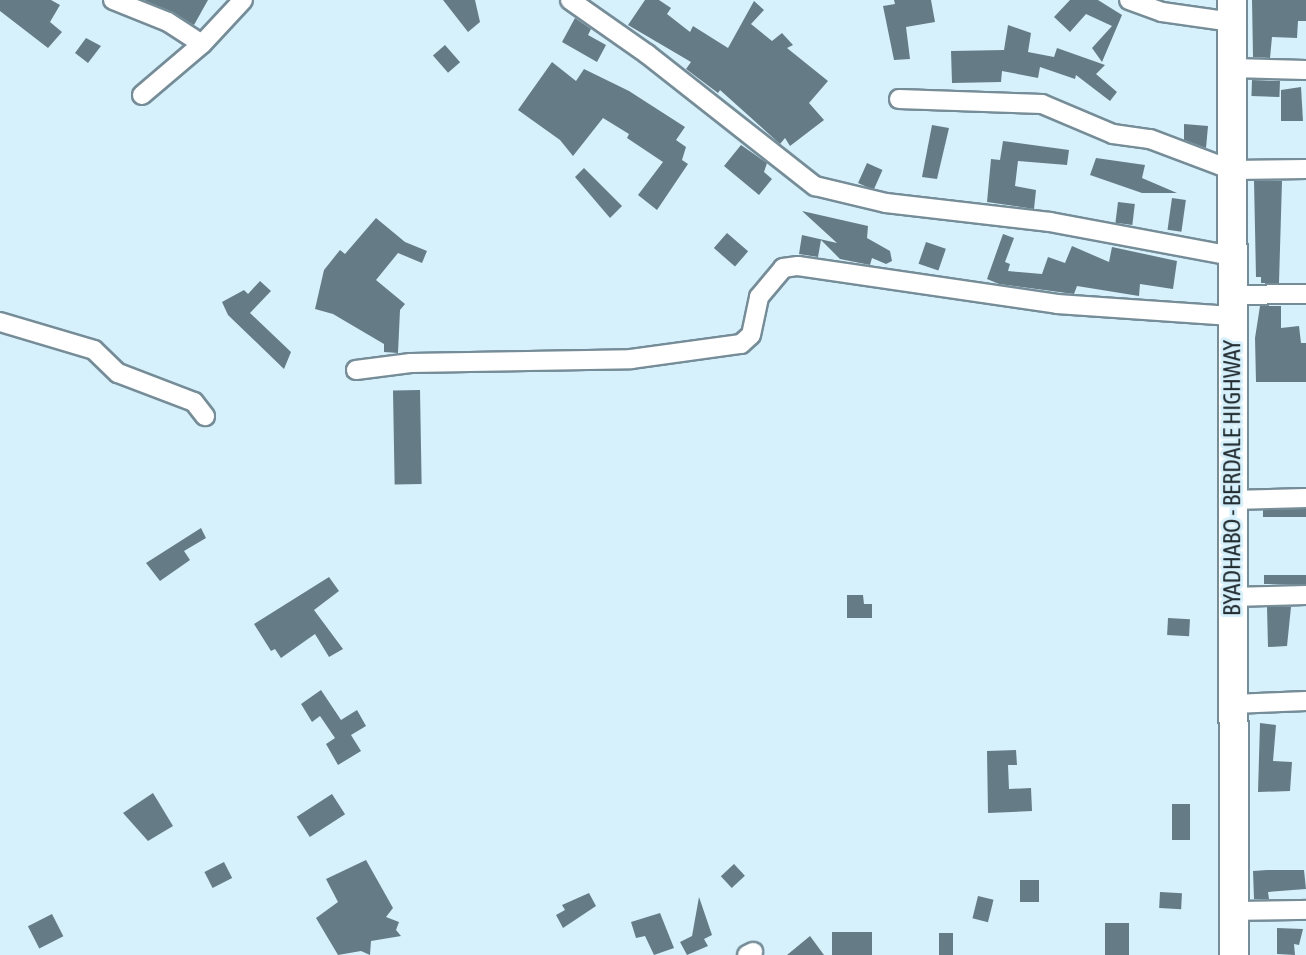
<!DOCTYPE html>
<style>
body{margin:0}
#map{position:relative;width:1306px;height:955px;overflow:hidden;background:#d6f0fc;font-family:"Asap Condensed",sans-serif}
div>[style]{position:absolute}
[style*='--x']{left:calc(var(--x)*1px);top:calc(var(--y)*1px);width:calc(var(--w)*1px);rotate:calc(var(--a)*1deg)}
.building>*{inset:0;background:#657c86;transform-origin:0 0}
.roads{filter:drop-shadow(2px 0 #768d98) drop-shadow(-2px 0 #768d98) drop-shadow(0 2px #768d98) drop-shadow(0 -2px #768d98)}
.street>*{height:18px;margin:-9px;padding:0 9px;transform-origin:9px;border-radius:9px;background:#fff}
.primary>*{height:28px;margin:-14px;padding:0 14px;transform-origin:14px;border-radius:14px;background:#fff}
span{translate:-50% -50%;white-space:nowrap;text-align:center;line-height:1.15;-webkit-text-stroke:6px #d6f0fc;paint-order:stroke}
.street-label{font-size:24px;color:#212b2f}
</style>
<div id="map">
<div class="building">
<i style="clip-path:polygon(0 0,51px 0,60px 5px,50px 22px,62px 32px,48px 48px,0 11px)"></i>
<i style="clip-path:polygon(144px 0,208px 0,194px 25px)"></i>
<i style="clip-path:polygon(443px 0,475px 0,480px 22px,468px 32px)"></i>
<i style="clip-path:polygon(645px 0,659px 0,671px 8px,667px 14px,690px 32px,693px 26px,728px 48px,754px 1px,764px 10px,751px 24px,772px 41px,782px 33px,793px 45px,787px 48px,828px 81px,809px 103px,824px 120px,790px 146px,785px 138px,780px 144px,720px 90px,718px 93px,686px 69px,691px 62px,628px 25px)"></i>
<i style="clip-path:polygon(894px 0,931px 0,935px 22px,906px 27px,910px 59px,894px 60px,883px 6px,895px 4px)"></i>
<i style="clip-path:polygon(1070px 0,1098px 0,1122px 15px,1102px 62px,1092px 48px,1112px 26px,1086px 14px,1070px 32px,1054px 17px)"></i>
<i style="clip-path:polygon(1252px 0,1306px 0,1306px 21px,1298px 21px,1297px 38px,1272px 37px,1270px 58px,1253px 57px)"></i>
<i style="clip-path:polygon(575px 18px,591px 29px,588px 35px,606px 45px,597px 62px,562px 42px)"></i>
<i style="clip-path:polygon(1008px 25px,1031px 33px,1028px 52px,1054px 57px,1057px 48px,1105px 65px,1096px 74px,1117px 92px,1110px 101px,1076px 75px,1075px 79px,1040px 67px,1038px 78px,1002px 71px,1001px 82px,952px 83px,951px 51px,1004px 50px)"></i>
<i style="clip-path:polygon(86px 38px,101px 46px,88px 63px,75px 53px)"></i>
<i style="left:445px;top:45px;width:23px;height:16px;rotate:49deg"></i>
<i style="clip-path:polygon(552px 62px,576px 81px,584px 69px,629px 91px,685px 127px,676px 140px,686px 147px,682px 160px,688px 164px,657px 210px,638px 195px,663px 162px,627px 138px,629px 134px,603px 118px,573px 156px,560px 140px,518px 110px)"></i>
<i style="left:1252px;top:80px;width:28px;height:16px;rotate:2deg"></i>
<i style="clip-path:polygon(1301px 87px,1303px 121px,1281px 121px,1281px 90px)"></i>
<i style="clip-path:polygon(1184px 124px,1208px 126px,1206px 148px,1184px 140px)"></i>
<i style="clip-path:polygon(932px 125px,949px 128px,937px 179px,922px 177px)"></i>
<i style="clip-path:polygon(1003px 141px,1069px 150px,1067px 165px,1018px 161px,1015px 186px,1036px 190px,1034px 209px,987px 202px,991px 159px,1000px 160px)"></i>
<i style="clip-path:polygon(741px 145px,767px 163px,764px 172px,772px 179px,759px 195px,724px 166px)"></i>
<i style="clip-path:polygon(1096px 158px,1145px 165px,1142px 178px,1177px 193px,1142px 193px,1090px 175px)"></i>
<i style="left:867px;top:163px;width:17px;height:22px;rotate:24deg"></i>
<i style="clip-path:polygon(584px 168px,622px 206px,610px 218px,575px 177px)"></i>
<i style="clip-path:polygon(1254px 181px,1282px 181px,1279px 283px,1261px 283px,1261px 277px,1256px 277px)"></i>
<i style="left:1172px;top:198px;width:14px;height:32px;rotate:8deg"></i>
<i style="left:1118px;top:202px;width:17px;height:21px;rotate:7deg"></i>
<i style="clip-path:polygon(802px 211px,868px 226px,867px 238px,890px 251px,892px 261px,886px 264px,872px 258px,870px 265px,840px 259px,821px 240px,818px 257px,799px 254px,802px 235px,837px 243px)"></i>
<i style="clip-path:polygon(376px 218px,405px 242px,427px 251px,422px 263px,398px 253px,376px 280px,405px 304px,400px 310px,398px 353px,384px 352px,384px 344px,333px 314px,315px 309px,324px 270px,340px 250px,345px 254px)"></i>
<i style="left:727px;top:233px;width:28px;height:20px;rotate:41deg"></i>
<i style="clip-path:polygon(1003px 234px,1014px 238px,1005px 262px,1010px 264px,1008px 271px,1042px 274px,1048px 257px,1065px 263px,1072px 246px,1109px 262px,1112px 247px,1177px 261px,1173px 289px,1140px 284px,1139px 296px,1077px 286px,1074px 294px,999px 284px,987px 279px)"></i>
<i style="left:926px;top:242px;width:21px;height:23px;rotate:19deg"></i>
<i style="clip-path:polygon(260px 281px,271px 291px,250px 313px,291px 352px,284px 369px,228px 315px,222px 302px,244px 290px,248px 294px)"></i>
<i style="clip-path:polygon(1260px 306px,1281px 306px,1281px 328px,1299px 326px,1301px 343px,1306px 343px,1306px 382px,1256px 382px,1255px 338px)"></i>
<i style="left:420px;top:390px;width:94px;height:27px;rotate:89deg"></i>
<i style="left:1306px;top:509px;width:8px;height:43px;rotate:90deg"></i>
<i style="clip-path:polygon(201px 528px,206px 538px,184px 551px,190px 560px,160px 581px,146px 563px)"></i>
<i style="left:1306px;top:575px;width:9px;height:42px;rotate:90deg"></i>
<i style="clip-path:polygon(329px 577px,339px 591px,314px 610px,343px 649px,329px 657px,315px 634px,281px 658px,275px 649px,271px 651px,254px 624px)"></i>
<i style="clip-path:polygon(847px 595px,863px 595px,864px 604px,872px 604px,872px 618px,847px 618px)"></i>
<i style="clip-path:polygon(1267px 607px,1291px 607px,1287px 646px,1268px 647px)"></i>
<i style="left:1168px;top:618px;width:22px;height:17px;rotate:3deg"></i>
<i style="clip-path:polygon(321px 690px,341px 720px,357px 710px,366px 726px,351px 735px,361px 751px,338px 765px,326px 744px,335px 738px,320px 716px,312px 722px,301px 704px)"></i>
<i style="clip-path:polygon(1260px 723px,1276px 725px,1273px 761px,1292px 762px,1290px 791px,1258px 792px)"></i>
<i style="clip-path:polygon(1016px 750px,1017px 765px,1008px 765px,1009px 789px,1031px 788px,1032px 811px,988px 813px,987px 751px)"></i>
<i style="clip-path:polygon(153px 793px,173px 826px,148px 841px,123px 813px)"></i>
<i style="left:332px;top:794px;width:24px;height:42px;rotate:57deg"></i>
<i style="left:1172px;top:804px;width:18px;height:36px"></i>
<i style="clip-path:polygon(366px 860px,393px 908px,386px 917px,399px 922px,396px 930px,401px 936px,371px 941px,370px 955px,361px 951px,338px 955px,316px 918px,338px 902px,326px 879px)"></i>
<i style="left:224px;top:862px;width:18px;height:22px;rotate:63deg"></i>
<i style="left:734px;top:864px;width:16px;height:18px;rotate:47deg"></i>
<i style="clip-path:polygon(1267px 870px,1304px 870px,1306px 889px,1268px 892px,1269px 899px,1254px 899px,1253px 871px)"></i>
<i style="left:1020px;top:880px;width:19px;height:22px"></i>
<i style="left:1160px;top:892px;width:22px;height:16px;rotate:3deg"></i>
<i style="clip-path:polygon(589px 893px,596px 906px,563px 928px,556px 915px,565px 910px,562px 905px)"></i>
<i style="left:978px;top:896px;width:16px;height:23px;rotate:14deg"></i>
<i style="clip-path:polygon(699px 897px,712px 935px,704px 939px,708px 946px,687px 955px,680px 942px,692px 936px)"></i>
<i style="clip-path:polygon(660px 913px,674px 948px,654px 955px,645px 936px,636px 938px,631px 922px)"></i>
<i style="left:52px;top:914px;width:25px;height:27px;rotate:63deg"></i>
<i style="left:1105px;top:923px;width:24px;height:32px"></i>
<i style="clip-path:polygon(1277px 928px,1303px 929px,1299px 945px,1294px 944px,1295px 955px,1277px 954px)"></i>
<i style="left:872px;top:932px;width:23px;height:40px;rotate:90deg"></i>
<i style="left:939px;top:933px;width:14px;height:22px"></i>
<i style="clip-path:polygon(810px 936px,824px 955px,787px 955px)"></i>
</div>
<div class="roads">
<div class="street">
<i style="--x:113;--y:0;--w:59;--a:21.8"></i>
<i style="--x:168;--y:22;--w:40;--a:32.9"></i>
<i style="--x:570;--y:0;--w:94;--a:35"></i>
<i style="--x:647;--y:54;--w:214;--a:38.2"></i>
<i style="--x:815;--y:186;--w:73;--a:13.5"></i>
<i style="--x:886;--y:203;--w:165;--a:6.6"></i>
<i style="--x:1050;--y:222;--w:185;--a:10.6"></i>
<i style="--x:1129;--y:0;--w:35;--a:20"></i>
<i style="--x:1162;--y:12;--w:71;--a:8.1"></i>
<i style="--x:1232;--y:68;--w:74;--a:1.5"></i>
<i style="--x:142;--y:95;--w:79;--a:-40.4"></i>
<i style="--x:202;--y:44;--w:60;--a:-47"></i>
<i style="--x:899;--y:99;--w:143;--a:2"></i>
<i style="--x:1042;--y:104;--w:77;--a:22.9"></i>
<i style="--x:1113;--y:134;--w:37;--a:8"></i>
<i style="--x:1150;--y:139;--w:88;--a:20.7"></i>
<i style="--x:1232;--y:170;--w:74;--a:-0.8"></i>
<i style="--x:1232;--y:295;--w:74;--a:-0.8"></i>
<i style="--x:0;--y:322;--w:98;--a:16.6"></i>
<i style="--x:94;--y:350;--w:33;--a:44"></i>
<i style="--x:118;--y:373;--w:81;--a:20.9"></i>
<i style="--x:194;--y:402;--w:18;--a:52"></i>
<i style="--x:356;--y:370;--w:55;--a:-7.3"></i>
<i style="--x:411;--y:363;--w:220;--a:-1"></i>
<i style="--x:631;--y:359;--w:111;--a:-7.8"></i>
<i style="--x:741;--y:344;--w:13;--a:-42"></i>
<i style="--x:751;--y:335;--w:39;--a:-78"></i>
<i style="--x:759;--y:297;--w:38;--a:-50"></i>
<i style="--x:783;--y:268;--w:15;--a:-8"></i>
<i style="--x:798;--y:266;--w:262;--a:8.3"></i>
<i style="--x:1057;--y:304;--w:175;--a:3.9"></i>
<i style="--x:1233;--y:500;--w:73;--a:-1.6"></i>
<i style="--x:1232;--y:597;--w:74;--a:-1.5"></i>
<i style="--x:1233;--y:704;--w:73;--a:-2.4"></i>
<i style="--x:1234;--y:911;--w:72;--a:-0.8"></i>
<i style="--x:747;--y:955;--w:7;--a:-27"></i>
</div>
<div class="primary">
<i style="--x:1232;--y:0;--w:955;--a:89.88"></i>
</div>
</div>
<div class="street-label">
<span style="left:1232px;top:478px;rotate:-90deg">BYADHABO - BERDALE HIGHWAY</span>
</div>
</div>
